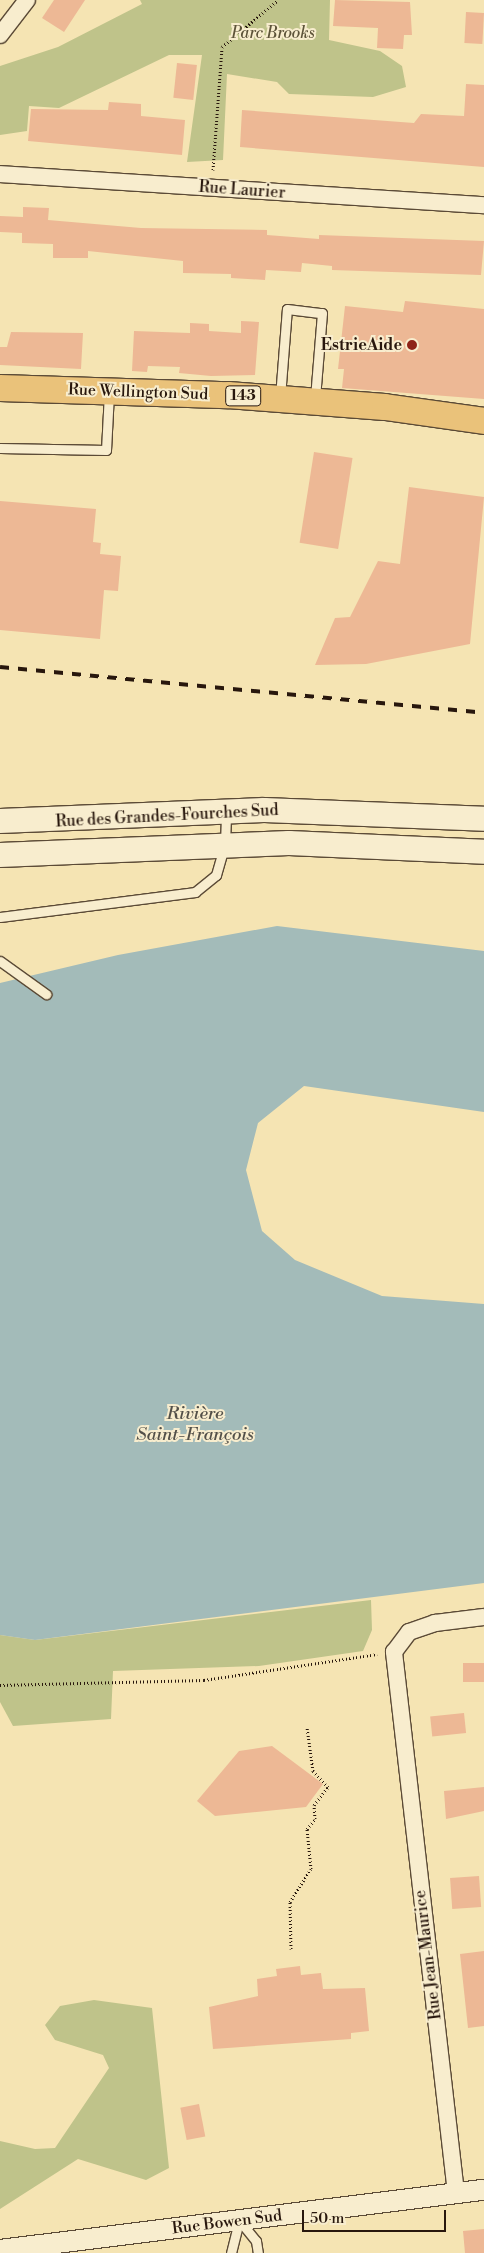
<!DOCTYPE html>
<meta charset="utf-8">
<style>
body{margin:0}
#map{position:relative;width:484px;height:2253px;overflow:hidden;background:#f5e4b3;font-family:"Libre Bodoni",serif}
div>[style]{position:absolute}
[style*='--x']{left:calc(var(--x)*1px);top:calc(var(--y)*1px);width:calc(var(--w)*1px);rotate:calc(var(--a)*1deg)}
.green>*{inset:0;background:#bfc38a}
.water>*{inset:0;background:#a3bbb9}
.building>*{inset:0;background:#edb895;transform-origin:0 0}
.path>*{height:3px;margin-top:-1.5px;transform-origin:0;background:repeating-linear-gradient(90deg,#28170d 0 1px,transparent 0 3.5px)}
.roads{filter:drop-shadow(1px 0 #5b4a36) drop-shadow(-1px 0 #5b4a36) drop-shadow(0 1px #5b4a36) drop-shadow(0 -1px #5b4a36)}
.service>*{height:9px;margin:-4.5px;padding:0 4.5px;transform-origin:4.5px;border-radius:4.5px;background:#f8edce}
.minor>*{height:16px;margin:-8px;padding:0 8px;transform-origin:8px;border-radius:8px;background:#f8edce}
.tertiary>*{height:20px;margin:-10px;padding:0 10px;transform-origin:10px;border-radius:10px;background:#f8edce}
.secondary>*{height:24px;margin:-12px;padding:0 12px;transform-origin:12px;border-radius:12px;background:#f8edce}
.primary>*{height:26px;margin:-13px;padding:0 13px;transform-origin:13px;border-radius:13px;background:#eac27a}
.rail>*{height:4px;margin-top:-2px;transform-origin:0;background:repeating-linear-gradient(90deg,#28170d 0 9px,transparent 0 18px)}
.dots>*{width:14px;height:14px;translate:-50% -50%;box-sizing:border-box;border:2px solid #f8edce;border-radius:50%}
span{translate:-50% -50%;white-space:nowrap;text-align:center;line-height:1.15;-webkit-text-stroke:4px #f8edce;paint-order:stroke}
.shield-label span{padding:1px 4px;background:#f8edce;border:1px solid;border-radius:4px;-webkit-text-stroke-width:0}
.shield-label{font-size:15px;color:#28170d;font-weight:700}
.park-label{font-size:16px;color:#5d5339;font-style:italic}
.street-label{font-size:16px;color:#28170d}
.poi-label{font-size:16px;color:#28170d;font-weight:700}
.right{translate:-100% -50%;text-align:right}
.water-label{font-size:18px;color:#535049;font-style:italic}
.scale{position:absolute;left:302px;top:2210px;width:144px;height:22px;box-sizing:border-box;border:2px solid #28170d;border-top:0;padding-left:6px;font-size:15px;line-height:18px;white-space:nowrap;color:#28170d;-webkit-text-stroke:4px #f8edce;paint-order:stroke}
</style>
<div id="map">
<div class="green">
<i style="clip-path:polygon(140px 0,330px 0,329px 40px,380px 51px,402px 66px,406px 87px,373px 97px,289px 94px,277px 82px,227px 74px,223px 160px,187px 162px,202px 55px,169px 55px,59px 108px,29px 106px,27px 131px,0 135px,0 66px,58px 47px,142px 4px)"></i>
<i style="clip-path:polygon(371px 1600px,372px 1630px,363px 1651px,259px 1666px,113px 1671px,111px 1719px,13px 1726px,0 1702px,0 1635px,35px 1640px)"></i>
<i style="clip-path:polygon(94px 2000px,152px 2008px,169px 2168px,146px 2180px,78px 2159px,0 2209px,0 2141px,35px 2149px,55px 2148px,109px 2068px,103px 2055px,55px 2040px,45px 2025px,60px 2006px)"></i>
</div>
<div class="water">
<i style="clip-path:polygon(277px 926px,484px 951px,484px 1112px,304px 1086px,258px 1123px,246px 1170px,262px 1231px,295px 1260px,382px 1296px,484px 1304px,484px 1583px,35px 1640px,0 1635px,0 983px,118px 955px)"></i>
</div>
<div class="building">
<i style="clip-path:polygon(54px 0,85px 0,64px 32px,42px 18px)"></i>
<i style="clip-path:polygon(335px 0,410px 2px,412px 35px,404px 35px,403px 49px,377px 48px,378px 28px,333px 26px)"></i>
<i style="left:466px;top:12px;width:18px;height:31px;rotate:3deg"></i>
<i style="left:177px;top:63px;width:20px;height:35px;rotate:6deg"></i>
<i style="clip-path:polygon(466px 84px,484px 85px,484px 167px,240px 147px,242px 110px,414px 123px,421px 114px,464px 116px)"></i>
<i style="clip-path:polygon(109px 102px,141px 104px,141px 116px,185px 120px,182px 155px,28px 141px,31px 109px,108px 110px)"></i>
<i style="clip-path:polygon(23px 207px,49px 208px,48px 220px,141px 228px,267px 230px,267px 235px,319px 239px,319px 235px,484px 241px,481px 275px,332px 270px,332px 266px,302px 263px,301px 272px,266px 270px,265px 280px,231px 278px,231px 274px,183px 273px,183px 261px,88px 251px,88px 258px,53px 258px,53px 244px,22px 243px,22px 233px,0 232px,0 216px,23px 217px)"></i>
<i style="clip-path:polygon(405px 301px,484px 309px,484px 399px,342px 388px,344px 369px,338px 369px,345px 306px,403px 312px)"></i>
<i style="clip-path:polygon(241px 321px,259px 322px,255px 375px,211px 376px,179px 373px,180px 367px,148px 366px,147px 372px,132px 371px,134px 331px,190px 333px,190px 323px,209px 324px,209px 331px,241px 333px)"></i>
<i style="clip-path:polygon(11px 332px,83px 333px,81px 369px,0 365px,0 347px,7px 347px)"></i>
<i style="left:314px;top:452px;width:39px;height:92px;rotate:9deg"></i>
<i style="clip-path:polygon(409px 487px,484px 497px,470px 644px,366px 664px,315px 665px,335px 618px,350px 617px,378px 561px,400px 564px)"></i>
<i style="clip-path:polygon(0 501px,96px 509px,93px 542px,101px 543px,100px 554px,121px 556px,118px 591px,104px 590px,100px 639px,0 630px)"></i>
<i style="left:484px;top:1663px;width:19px;height:21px;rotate:90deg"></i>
<i style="left:464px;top:1713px;width:20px;height:34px;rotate:84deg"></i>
<i style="clip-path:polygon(272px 1746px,323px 1784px,306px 1807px,215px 1816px,197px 1801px,239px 1751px)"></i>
<i style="clip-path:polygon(484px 1787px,484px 1811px,446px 1819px,444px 1791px)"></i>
<i style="left:479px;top:1876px;width:31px;height:29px;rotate:86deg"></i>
<i style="clip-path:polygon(484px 1951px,484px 2026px,468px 2028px,460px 1954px)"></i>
<i style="clip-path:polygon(300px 1966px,301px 1975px,321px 1973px,323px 1989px,365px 1988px,369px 2031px,351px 2033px,351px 2039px,213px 2049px,209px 2007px,258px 1996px,257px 1979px,277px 1976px,276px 1969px)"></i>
<i style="left:199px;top:2104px;width:33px;height:19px;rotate:79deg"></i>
<i style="clip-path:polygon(484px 2229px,484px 2253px,465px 2253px,463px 2231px)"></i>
</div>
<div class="path">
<i style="--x:213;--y:170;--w:123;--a:-85.8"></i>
<i style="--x:222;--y:47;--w:73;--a:-40"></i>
<i style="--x:0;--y:1685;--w:204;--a:-1.4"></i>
<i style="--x:204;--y:1680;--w:175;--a:-8.5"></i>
<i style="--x:291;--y:1949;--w:47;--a:-91.2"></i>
<i style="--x:290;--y:1902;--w:39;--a:-58"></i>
<i style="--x:311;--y:1869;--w:40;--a:-95.7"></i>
<i style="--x:307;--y:1829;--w:13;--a:-51"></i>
<i style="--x:315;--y:1819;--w:14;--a:-94"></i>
<i style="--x:314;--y:1805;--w:23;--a:-52"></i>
<i style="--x:328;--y:1787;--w:22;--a:-133"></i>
<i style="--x:313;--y:1771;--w:44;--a:-97.8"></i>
</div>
<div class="roads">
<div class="service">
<i style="--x:280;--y:397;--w:88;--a:-85.5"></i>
<i style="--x:287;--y:309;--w:35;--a:7"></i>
<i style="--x:322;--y:313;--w:85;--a:94.7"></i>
<i style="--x:0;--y:448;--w:106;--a:1.1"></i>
<i style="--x:106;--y:450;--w:57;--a:-87"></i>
<i style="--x:0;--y:917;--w:197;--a:-7.3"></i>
<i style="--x:195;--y:892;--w:27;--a:-39"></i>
<i style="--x:216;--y:875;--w:32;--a:-74"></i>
<i style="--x:225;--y:844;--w:30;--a:-88"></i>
<i style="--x:0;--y:961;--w:57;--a:35.7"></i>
<i style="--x:231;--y:2253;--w:34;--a:-76"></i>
<i style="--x:239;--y:2220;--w:27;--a:51"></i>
<i style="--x:256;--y:2241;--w:12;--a:81"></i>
</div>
<div class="minor">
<i style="--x:0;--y:35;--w:44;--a:-52.4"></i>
<i style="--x:0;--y:174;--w:485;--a:3.7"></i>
<i style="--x:456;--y:2193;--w:545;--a:-96.54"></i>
<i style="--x:394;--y:1652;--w:25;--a:-53"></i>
<i style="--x:409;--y:1632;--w:28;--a:-19"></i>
<i style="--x:435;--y:1623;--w:49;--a:-7"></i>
</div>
<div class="tertiary">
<i style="--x:0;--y:2250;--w:488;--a:-7.1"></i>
</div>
<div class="secondary">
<i style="--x:0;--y:821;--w:264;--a:-2.4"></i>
<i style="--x:264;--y:810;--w:220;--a:2.3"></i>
<i style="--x:0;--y:855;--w:289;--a:-2.4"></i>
<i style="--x:289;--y:843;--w:195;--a:2.6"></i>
</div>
<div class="primary">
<i style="--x:0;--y:388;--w:228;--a:1.8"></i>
<i style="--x:228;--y:395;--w:157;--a:4.4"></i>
<i style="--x:385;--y:407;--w:100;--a:8"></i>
</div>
</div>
<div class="rail">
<i style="--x:0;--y:667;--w:486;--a:5.4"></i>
</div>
<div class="dots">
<i style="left:412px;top:345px;background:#8f2418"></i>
</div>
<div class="shield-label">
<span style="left:243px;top:396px">143</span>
</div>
<div class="park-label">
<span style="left:273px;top:33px">Parc Brooks</span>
</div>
<div class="street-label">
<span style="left:242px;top:190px;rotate:4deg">Rue Laurier</span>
<span style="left:138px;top:392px;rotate:2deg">Rue Wellington Sud</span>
<span style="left:167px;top:816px;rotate:-3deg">Rue des Grandes-Fourches Sud</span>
<span style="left:428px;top:1955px;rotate:-97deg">Rue Jean-Maurice</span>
<span style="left:227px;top:2222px;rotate:-7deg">Rue Bowen Sud</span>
</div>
<div class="poi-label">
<span class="right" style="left:402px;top:345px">EstrieAide</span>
</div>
<div class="water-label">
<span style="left:195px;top:1425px">Rivière<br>Saint-François</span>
</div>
<div class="scale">50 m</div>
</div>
